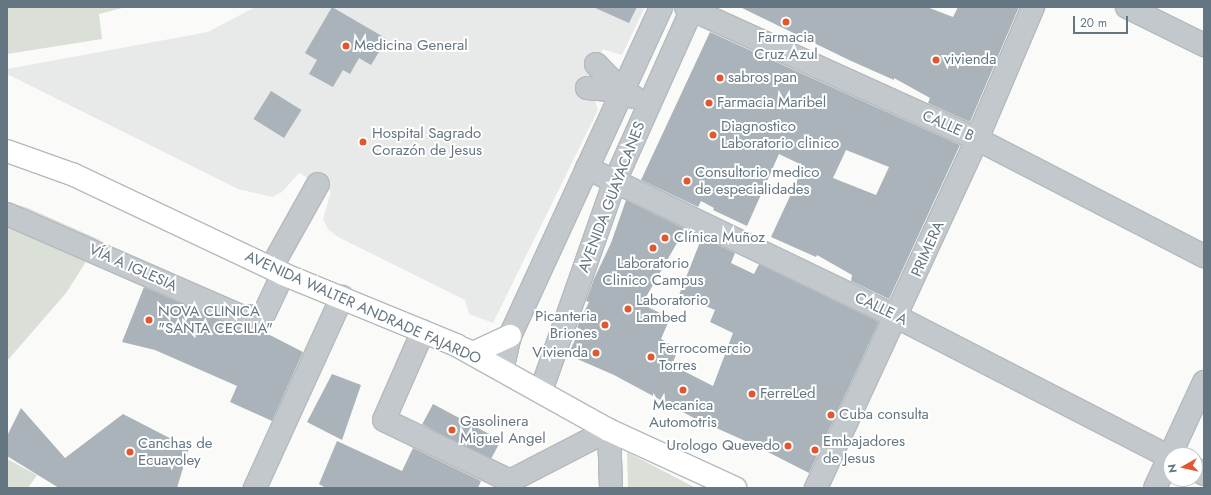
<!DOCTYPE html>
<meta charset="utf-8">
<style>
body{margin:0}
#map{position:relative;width:1211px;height:495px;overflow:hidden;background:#fafaf8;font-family:Jost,sans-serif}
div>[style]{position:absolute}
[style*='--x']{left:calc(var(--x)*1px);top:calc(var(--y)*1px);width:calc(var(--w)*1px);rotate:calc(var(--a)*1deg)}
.built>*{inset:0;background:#e8e9e9}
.green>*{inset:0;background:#dadfd7}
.building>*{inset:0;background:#aab3b9;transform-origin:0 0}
.roads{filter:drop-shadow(1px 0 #b5babe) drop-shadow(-1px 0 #b5babe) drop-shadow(0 1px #b5babe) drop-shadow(0 -1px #b5babe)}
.minor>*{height:22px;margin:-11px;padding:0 11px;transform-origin:11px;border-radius:11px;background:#c3c8cc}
.major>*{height:22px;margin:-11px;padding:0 11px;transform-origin:11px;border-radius:11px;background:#fff}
.dots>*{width:11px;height:11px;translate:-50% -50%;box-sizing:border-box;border:2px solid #fff;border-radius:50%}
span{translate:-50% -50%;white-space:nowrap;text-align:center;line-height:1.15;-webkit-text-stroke:4px #fff;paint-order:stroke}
.poi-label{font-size:15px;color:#657683}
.left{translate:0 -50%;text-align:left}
.right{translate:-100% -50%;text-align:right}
.street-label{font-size:15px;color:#657683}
.frame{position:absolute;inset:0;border:8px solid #657683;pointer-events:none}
.north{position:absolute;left:1163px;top:447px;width:40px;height:40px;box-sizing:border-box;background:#fff;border:1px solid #c1c8cd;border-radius:50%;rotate:262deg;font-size:11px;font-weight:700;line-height:16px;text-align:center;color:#657683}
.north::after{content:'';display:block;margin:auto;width:14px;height:18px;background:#e4572e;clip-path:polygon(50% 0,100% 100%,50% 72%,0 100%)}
.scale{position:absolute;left:1073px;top:16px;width:55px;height:18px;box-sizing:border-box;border:2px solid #657683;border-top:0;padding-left:5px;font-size:12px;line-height:14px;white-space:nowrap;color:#657683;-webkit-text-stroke:3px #fff;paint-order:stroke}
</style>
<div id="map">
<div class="built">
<i style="clip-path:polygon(255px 7px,645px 7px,622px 55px,603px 49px,584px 94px,595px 100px,598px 110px,493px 323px,469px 314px,465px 300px,338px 237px,328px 229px,323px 219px,331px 191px,299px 173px,282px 192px,272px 197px,238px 189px,7px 74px,7px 69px,208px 32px)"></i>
</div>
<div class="green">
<i style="clip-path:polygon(7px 7px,126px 7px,99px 14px,102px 39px,7px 54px)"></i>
<i style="clip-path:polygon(7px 202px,28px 208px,100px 240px,66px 293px,7px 361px)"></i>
<i style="clip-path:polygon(627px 452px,696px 488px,628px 488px)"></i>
<i style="clip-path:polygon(7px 459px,37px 475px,28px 488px,7px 488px)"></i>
</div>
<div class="building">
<i style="clip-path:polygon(332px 7px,387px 39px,371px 65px,359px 58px,350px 74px,343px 70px,333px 87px,309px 74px,317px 60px,305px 53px)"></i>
<i style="clip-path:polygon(593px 7px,637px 7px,629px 23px)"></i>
<i style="clip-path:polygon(740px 7px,927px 7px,953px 17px,958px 7px,1019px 7px,970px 122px,928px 103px,930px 98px,894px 78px,894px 80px,849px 60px)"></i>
<i style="clip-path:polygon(evenodd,710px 32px,960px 145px,889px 299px,851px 281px,852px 275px,817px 255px,816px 257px,771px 237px,804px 166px,779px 154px,747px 226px,713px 210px,714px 208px,701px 201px,698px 207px,641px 180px,710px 32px,846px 150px,889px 167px,876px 195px,833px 178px,846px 150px)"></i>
<i style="left:271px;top:91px;width:36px;height:33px;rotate:32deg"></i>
<i style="clip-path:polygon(626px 200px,685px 229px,642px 304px,670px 318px,661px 339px,678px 349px,672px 365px,713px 386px,733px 333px,710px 322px,715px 310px,679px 295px,702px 237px,735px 253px,731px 263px,754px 274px,759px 264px,879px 322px,809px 473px,752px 444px,694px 418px,614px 375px,568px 355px,580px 329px,577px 327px,589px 302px,586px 301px,594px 279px,611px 243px)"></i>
<i style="clip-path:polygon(144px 287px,238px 328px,260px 336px,262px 331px,303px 352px,272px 421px,230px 402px,237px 386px,155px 350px,122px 342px)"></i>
<i style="clip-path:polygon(332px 374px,361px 385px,342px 440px,307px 422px)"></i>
<i style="left:433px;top:404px;width:77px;height:23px;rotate:28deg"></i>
<i style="clip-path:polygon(21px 408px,65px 458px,123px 414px,189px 448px,177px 488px,59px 488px,7px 456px,7px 436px)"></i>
<i style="clip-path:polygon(337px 441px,402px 471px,413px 448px,481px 481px,478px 488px,326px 488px,319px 484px)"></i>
</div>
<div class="roads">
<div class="minor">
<i style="--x:686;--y:7;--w:320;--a:24.4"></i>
<i style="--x:977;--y:139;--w:255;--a:27.3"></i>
<i style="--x:1127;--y:7;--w:86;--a:26.3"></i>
<i style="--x:596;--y:64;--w:37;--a:46"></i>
<i style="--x:622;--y:91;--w:13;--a:27"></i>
<i style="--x:587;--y:88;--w:35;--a:5"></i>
<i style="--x:587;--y:168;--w:344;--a:25.7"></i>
<i style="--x:897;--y:317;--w:308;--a:27.2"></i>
<i style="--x:7;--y:214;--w:257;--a:23.6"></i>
<i style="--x:243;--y:317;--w:16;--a:-4"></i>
<i style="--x:259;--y:316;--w:7;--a:-34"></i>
<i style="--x:265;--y:312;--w:42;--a:-64.7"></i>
<i style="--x:271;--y:268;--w:96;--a:-60.8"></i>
<i style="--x:423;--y:331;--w:97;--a:113.7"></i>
<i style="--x:384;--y:420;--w:140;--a:25.8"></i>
<i style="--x:510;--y:481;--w:111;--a:-27.3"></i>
<i style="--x:609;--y:430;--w:58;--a:88"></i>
<i style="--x:502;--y:370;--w:35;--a:-77"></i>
<i style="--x:510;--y:336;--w:362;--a:-65.3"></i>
<i style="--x:541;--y:391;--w:223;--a:-70.6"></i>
<i style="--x:615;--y:181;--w:191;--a:-65.9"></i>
<i style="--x:1195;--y:469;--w:10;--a:29"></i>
<i style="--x:255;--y:488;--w:210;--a:-65.5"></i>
<i style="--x:816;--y:488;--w:384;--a:-65.2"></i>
<i style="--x:977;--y:139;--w:143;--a:-67"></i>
<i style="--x:1155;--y:488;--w:117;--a:-65.2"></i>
</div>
<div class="major">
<i style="--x:7;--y:151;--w:71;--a:19.7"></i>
<i style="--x:74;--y:175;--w:231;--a:25.3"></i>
<i style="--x:283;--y:274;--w:187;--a:22.3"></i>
<i style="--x:456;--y:345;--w:175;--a:29.1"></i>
<i style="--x:609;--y:430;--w:139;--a:24.7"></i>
<i style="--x:464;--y:349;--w:10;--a:24"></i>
<i style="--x:473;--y:353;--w:41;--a:-24.7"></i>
</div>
</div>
<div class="dots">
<i style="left:786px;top:22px;background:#e4572e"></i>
<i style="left:346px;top:46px;background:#e4572e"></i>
<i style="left:936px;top:60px;background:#e4572e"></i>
<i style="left:720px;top:78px;background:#e4572e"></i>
<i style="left:709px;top:103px;background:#e4572e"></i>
<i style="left:713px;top:135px;background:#e4572e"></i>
<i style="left:363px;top:142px;background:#e4572e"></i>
<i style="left:687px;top:181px;background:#e4572e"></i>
<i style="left:665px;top:238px;background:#e4572e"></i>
<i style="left:653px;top:248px;background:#e4572e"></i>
<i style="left:628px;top:309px;background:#e4572e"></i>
<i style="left:149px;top:320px;background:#e4572e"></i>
<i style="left:605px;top:325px;background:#e4572e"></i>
<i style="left:596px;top:353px;background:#e4572e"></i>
<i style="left:651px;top:357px;background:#e4572e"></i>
<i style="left:683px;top:390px;background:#e4572e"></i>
<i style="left:752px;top:394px;background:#e4572e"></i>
<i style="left:831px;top:415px;background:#e4572e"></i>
<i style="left:452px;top:430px;background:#e4572e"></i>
<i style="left:788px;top:446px;background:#e4572e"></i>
<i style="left:815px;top:450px;background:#e4572e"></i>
<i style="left:130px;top:452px;background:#e4572e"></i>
</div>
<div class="poi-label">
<span style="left:786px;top:46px">Farmacia<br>Cruz Azul</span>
<span class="left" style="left:354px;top:46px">Medicina General</span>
<span class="left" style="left:944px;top:60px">vivienda</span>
<span class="left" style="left:728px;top:78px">sabros pan</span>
<span class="left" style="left:717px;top:103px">Farmacia Maribel</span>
<span class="left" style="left:721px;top:135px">Diagnostico<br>Laboratorio clinico</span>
<span class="left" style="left:372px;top:142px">Hospital Sagrado<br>Corazón de Jesus</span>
<span class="left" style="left:695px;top:181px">Consultorio medico<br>de especialidades</span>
<span class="left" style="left:674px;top:238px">Clínica Muñoz</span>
<span style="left:653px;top:272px">Laboratorio<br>Clinico Campus</span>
<span class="left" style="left:636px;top:309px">Laboratorio<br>Lambed</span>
<span class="left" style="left:158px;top:320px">NOVA CLINICA<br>"SANTA CECILIA"</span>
<span class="right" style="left:597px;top:325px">Picanteria<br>Briones</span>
<span class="left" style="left:659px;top:357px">Ferrocomercio<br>Torres</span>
<span class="right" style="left:588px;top:353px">Vivienda</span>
<span class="left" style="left:760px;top:394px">FerreLed</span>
<span style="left:683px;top:414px">Mecanica<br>Automotris</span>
<span class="left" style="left:839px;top:415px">Cuba consulta</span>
<span class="left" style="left:460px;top:430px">Gasolinera<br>Miguel Angel</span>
<span class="left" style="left:823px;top:450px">Embajadores<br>de Jesus</span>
<span class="left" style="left:138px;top:452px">Canchas de<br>Ecuavoley</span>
<span class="right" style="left:780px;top:446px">Urologo Quevedo</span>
</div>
<div class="street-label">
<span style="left:948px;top:126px;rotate:24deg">CALLE B</span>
<span style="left:612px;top:197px;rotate:-69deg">AVENIDA GUAYACANES</span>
<span style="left:928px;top:249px;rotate:-66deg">PRIMERA</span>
<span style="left:133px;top:268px;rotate:24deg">VÍA A IGLESIA</span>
<span style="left:363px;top:308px;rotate:24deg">AVENIDA WALTER ANDRADE FAJARDO</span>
<span style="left:881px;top:309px;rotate:26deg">CALLE A</span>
</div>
<div class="frame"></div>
<div class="north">N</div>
<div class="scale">20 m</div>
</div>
